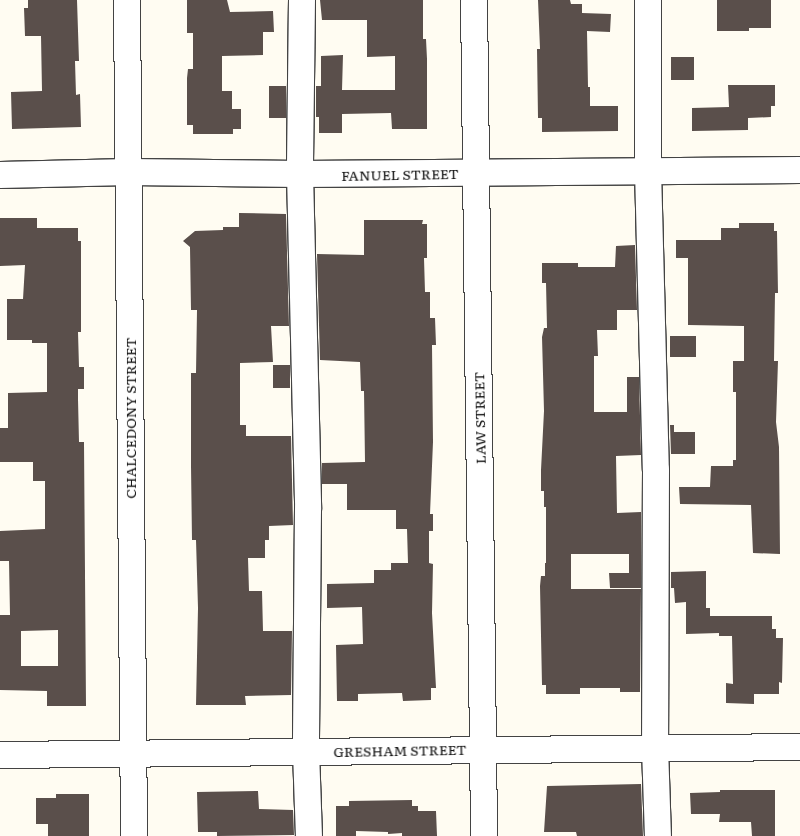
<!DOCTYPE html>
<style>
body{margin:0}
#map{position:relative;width:800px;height:836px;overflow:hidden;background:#fffcf2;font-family:Literata,serif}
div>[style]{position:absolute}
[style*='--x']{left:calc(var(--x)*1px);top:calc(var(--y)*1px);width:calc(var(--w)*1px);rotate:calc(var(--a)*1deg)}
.building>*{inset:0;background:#5a4f4b;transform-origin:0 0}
.roads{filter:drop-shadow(1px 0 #434343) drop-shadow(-1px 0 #434343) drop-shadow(0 1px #434343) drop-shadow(0 -1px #434343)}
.minor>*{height:26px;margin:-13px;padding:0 13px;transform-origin:13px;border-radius:13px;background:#fff}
span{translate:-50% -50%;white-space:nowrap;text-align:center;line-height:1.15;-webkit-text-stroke:5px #fff;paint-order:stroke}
.street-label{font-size:14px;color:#101010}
</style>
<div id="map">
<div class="building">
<i style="clip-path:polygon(28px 0,77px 0,79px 61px,75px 61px,76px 95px,80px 94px,81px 127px,12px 129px,11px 92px,42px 91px,41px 36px,25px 36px,24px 8px,28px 8px)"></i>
<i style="clip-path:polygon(187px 0,227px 0,230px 12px,273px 11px,274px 32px,263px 32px,263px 55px,222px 56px,222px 91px,232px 91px,232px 109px,241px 109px,241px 129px,233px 129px,233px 134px,193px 134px,193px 125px,187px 125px,187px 78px,188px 69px,193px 69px,193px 33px,187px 33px)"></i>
<i style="clip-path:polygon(320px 0,423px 0,423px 39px,426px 39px,427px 59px,427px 129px,392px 129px,391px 113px,342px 114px,342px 133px,319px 133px,319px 117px,316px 117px,316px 86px,321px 86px,321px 56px,343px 55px,342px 90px,395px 90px,395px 56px,367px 57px,367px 20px,322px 20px)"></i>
<i style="clip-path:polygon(538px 0,570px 0,571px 4px,582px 4px,582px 13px,611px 14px,610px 32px,587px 31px,588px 87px,590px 87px,590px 106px,618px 106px,618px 131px,542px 132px,542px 118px,538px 118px,537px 49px,540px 49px)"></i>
<i style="clip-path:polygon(717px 0,771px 0,771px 28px,749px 28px,749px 31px,717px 31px)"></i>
<i style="left:671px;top:57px;width:23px;height:23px"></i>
<i style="clip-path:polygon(728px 85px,775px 85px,775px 106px,771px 106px,771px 117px,748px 118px,748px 130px,692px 131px,692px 108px,729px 107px)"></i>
<i style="left:286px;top:86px;width:32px;height:17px;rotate:90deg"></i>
<i style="clip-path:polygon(239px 213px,286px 214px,289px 326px,271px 326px,273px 362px,240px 363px,240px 425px,246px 425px,246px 436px,291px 436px,293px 525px,269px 526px,269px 540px,265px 540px,265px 558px,248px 558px,249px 591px,262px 591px,263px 631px,292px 631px,291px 695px,245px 696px,246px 705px,196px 705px,198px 608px,196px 540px,192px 540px,191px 466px,191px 373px,196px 373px,197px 310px,191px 310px,190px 247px,183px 241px,195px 231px,223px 230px,223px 227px,239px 227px)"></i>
<i style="clip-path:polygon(evenodd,0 218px,37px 218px,37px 228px,78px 228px,78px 241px,81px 241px,81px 332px,78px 332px,79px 367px,84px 367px,84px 389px,78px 389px,78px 399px,79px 442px,84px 442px,86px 706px,47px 706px,47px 691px,0 690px,0 615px,10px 615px,9px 561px,0 561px,0 531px,45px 529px,45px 481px,33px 481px,33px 462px,0 462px,0 428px,8px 428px,8px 393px,47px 392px,47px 343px,32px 343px,32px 340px,7px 340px,7px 299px,23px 299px,25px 265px,0 266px,0 218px,58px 630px,58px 666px,21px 666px,21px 631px,58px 630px)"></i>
<i style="clip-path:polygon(364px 220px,423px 220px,422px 224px,427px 224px,427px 258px,424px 258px,425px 292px,430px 292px,430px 318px,435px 318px,436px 345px,432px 345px,433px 442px,430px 514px,433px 514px,433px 531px,429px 531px,429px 563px,433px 564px,432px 613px,436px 688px,431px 688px,431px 700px,403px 701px,402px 693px,358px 694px,358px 701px,337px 701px,336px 645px,363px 644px,362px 607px,327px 608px,327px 584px,374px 583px,374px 570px,391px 570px,391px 563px,408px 563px,407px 529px,396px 529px,396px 510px,347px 510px,347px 484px,322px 484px,322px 463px,365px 462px,364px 391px,361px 391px,360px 362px,320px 360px,317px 254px,364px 255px)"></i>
<i style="clip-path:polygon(739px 223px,774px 223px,774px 231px,777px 231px,778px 293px,775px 293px,774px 361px,778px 361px,776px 422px,779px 447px,780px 554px,753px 553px,751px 505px,680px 504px,679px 487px,710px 487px,711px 466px,733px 466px,733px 460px,736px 460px,736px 392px,733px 392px,733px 361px,744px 361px,744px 326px,688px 325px,688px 258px,676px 258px,676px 240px,721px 240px,721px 228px,739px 228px)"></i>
<i style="clip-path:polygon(635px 245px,637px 310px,617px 310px,617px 330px,597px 330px,598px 356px,594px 356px,594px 412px,627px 412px,627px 377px,639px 377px,641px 455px,616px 456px,617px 513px,641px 512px,641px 588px,610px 588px,609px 573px,629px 573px,629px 554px,571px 554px,571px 589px,641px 589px,640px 692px,620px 692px,620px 688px,580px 688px,580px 694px,546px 694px,546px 685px,542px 685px,540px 586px,541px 576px,545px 576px,545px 563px,546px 563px,546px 507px,544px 507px,544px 491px,541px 491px,541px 470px,544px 411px,542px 337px,544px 328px,547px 328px,546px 283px,542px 283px,542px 263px,578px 263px,578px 267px,615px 267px,616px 246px)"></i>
<i style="left:670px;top:336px;width:26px;height:21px"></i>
<i style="left:290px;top:365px;width:23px;height:17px;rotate:90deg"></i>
<i style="clip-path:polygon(670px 425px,674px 425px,674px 432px,695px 432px,695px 454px,671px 454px)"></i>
<i style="clip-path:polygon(706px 571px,706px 608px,710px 608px,710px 616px,772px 616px,772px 629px,776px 629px,776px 638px,783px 638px,782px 683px,779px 682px,779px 694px,754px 694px,754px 704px,726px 703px,726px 683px,733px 684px,732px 636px,719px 636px,719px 633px,686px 634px,686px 602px,675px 603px,674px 588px,671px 588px,671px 572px)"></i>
<i style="clip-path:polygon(641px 784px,643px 836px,577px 836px,576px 832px,544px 832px,547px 786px)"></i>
<i style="clip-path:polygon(720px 790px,775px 790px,775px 836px,752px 836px,751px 822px,719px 822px,720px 814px,691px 814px,690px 793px,720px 792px)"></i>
<i style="clip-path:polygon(258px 791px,259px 809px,293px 810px,294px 835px,217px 836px,217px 832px,198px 832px,197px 792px)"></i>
<i style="clip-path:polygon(56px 794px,89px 794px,89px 836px,48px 836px,48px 824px,36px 824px,36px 798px,56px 798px)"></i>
<i style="clip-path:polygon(412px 800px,412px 806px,418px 806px,418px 811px,436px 811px,437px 836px,402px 836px,402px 833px,388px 834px,388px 832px,356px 831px,356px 836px,336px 836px,336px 806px,349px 806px,349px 801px)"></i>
</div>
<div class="roads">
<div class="minor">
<i style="--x:127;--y:0;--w:836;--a:89.52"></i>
<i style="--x:302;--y:0;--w:174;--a:90.7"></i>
<i style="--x:300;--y:174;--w:335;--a:88.6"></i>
<i style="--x:308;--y:509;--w:242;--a:90.5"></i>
<i style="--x:306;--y:751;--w:85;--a:88"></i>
<i style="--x:474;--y:0;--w:836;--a:89.31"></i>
<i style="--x:648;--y:0;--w:170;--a:90"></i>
<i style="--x:648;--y:170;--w:300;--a:88.5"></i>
<i style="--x:656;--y:470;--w:277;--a:90.2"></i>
<i style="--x:655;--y:747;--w:89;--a:88.1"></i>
<i style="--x:0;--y:175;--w:129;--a:-1.3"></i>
<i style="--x:129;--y:172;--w:171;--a:0.7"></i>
<i style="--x:300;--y:174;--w:500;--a:-0.46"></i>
<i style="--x:0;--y:755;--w:800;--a:-0.57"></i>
</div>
</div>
<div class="street-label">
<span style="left:400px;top:174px;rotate:-1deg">FANUEL STREET</span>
<span style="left:130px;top:418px;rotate:-90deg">CHALCEDONY STREET</span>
<span style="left:479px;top:418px;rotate:-91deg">LAW STREET</span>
<span style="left:400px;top:750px;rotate:-1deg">GRESHAM STREET</span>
</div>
</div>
